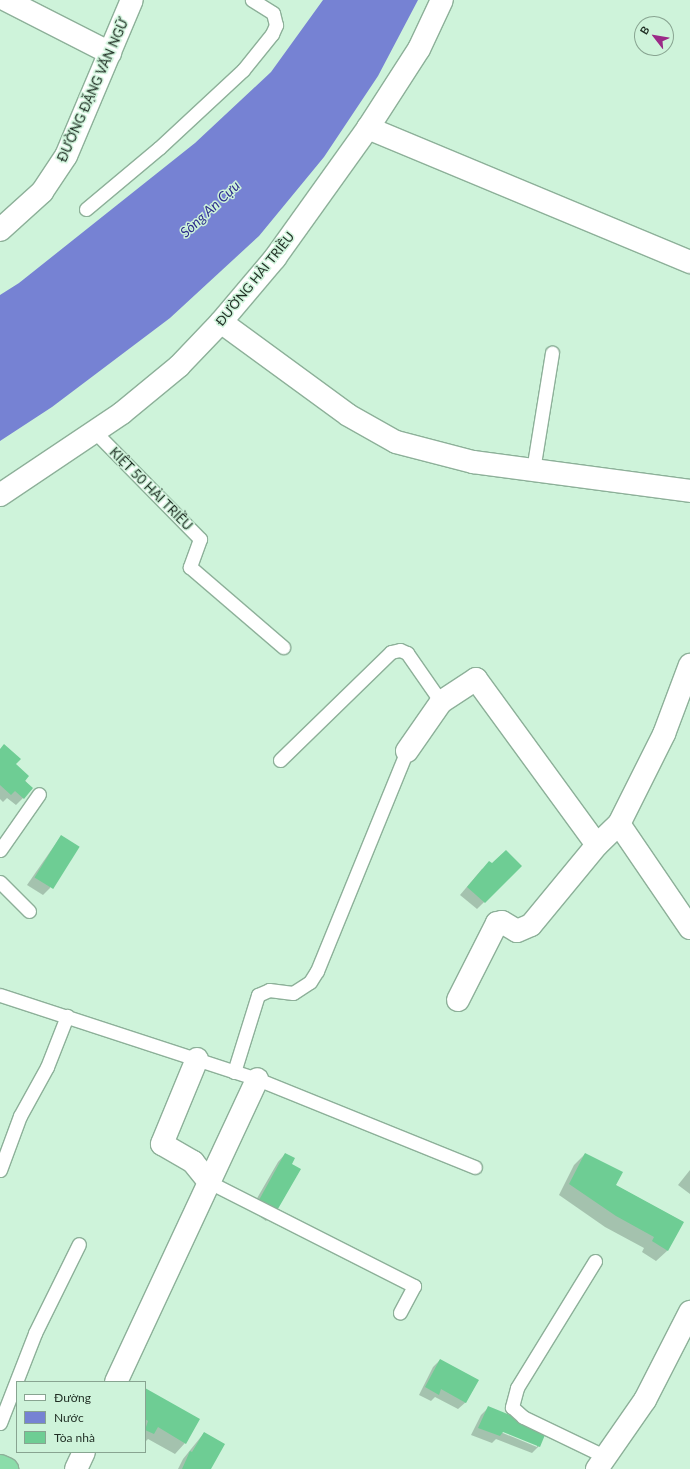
<!DOCTYPE html>
<meta charset="utf-8">
<style>
body{margin:0}
#map{position:relative;width:690px;height:1469px;overflow:hidden;background:#cef3da;font-family:Lato,sans-serif}
div>[style]{position:absolute}
[style*='--x']{left:calc(var(--x)*1px);top:calc(var(--y)*1px);width:calc(var(--w)*1px);rotate:calc(var(--a)*1deg)}
.water>*{inset:0;background:#7682d3}
.shadow>*{inset:0;background:#0003}
.building>*{inset:0;background:#6ecd94;transform-origin:0 0}
.roads{filter:drop-shadow(1px 0 #8db099) drop-shadow(-1px 0 #8db099) drop-shadow(0 1px #8db099) drop-shadow(0 -1px #8db099)}
.lane>*{height:13px;margin:-6.5px;padding:0 6.5px;transform-origin:6.5px;border-radius:6.5px;background:#fff}
.street>*{height:22px;margin:-11px;padding:0 11px;transform-origin:11px;border-radius:11px;background:#fff}
.highway>*{height:22px;margin:-11px;padding:0 11px;transform-origin:11px;border-radius:11px;background:#8bddaa}
span{translate:-50% -50%;white-space:nowrap;text-align:center;line-height:1.15;-webkit-text-stroke:3px #cef3da;paint-order:stroke}
.street-label{font-size:13px;color:#1f2d23}
.water-label{font-size:14px;color:#2e2e8d;font-style:italic}
.legend{position:absolute;left:16px;top:1381px;width:130px;height:72px;box-sizing:border-box;background:#cef3da;border:1px solid #88a491;margin:0;padding:5px 7px;list-style:none;font-size:12px;color:#1f2d23}
.legend li{display:flex;align-items:center;gap:8px;height:20px}
.legend b{width:20px;border:1px solid #88a491}
.north{position:absolute;left:634px;top:16px;width:40px;height:40px;box-sizing:border-box;background:#cef3da;border:1px solid #88a491;border-radius:50%;rotate:301deg;font-size:11px;font-weight:700;line-height:16px;text-align:center;color:#1f2d23}
.north::after{content:'';display:block;margin:auto;width:14px;height:18px;background:#9b2a87;clip-path:polygon(50% 0,100% 100%,50% 72%,0 100%)}
</style>
<div id="map">
<div class="water">
<i style="clip-path:polygon(323px 0,418px 0,378px 76px,324px 157px,259px 236px,170px 318px,52px 407px,0 441px,0 295px,19px 283px,195px 143px,271px 72px)"></i>
</div>
<div class="shadow">
<i style="clip-path:polygon(0 749px,32px 789px,16px 805px,7px 798px,3px 802px,0 799px)"></i>
<i style="clip-path:polygon(61px 836px,50px 888px,43px 895px,27px 885px)"></i>
<i style="clip-path:polygon(492px 865px,521px 866px,477px 909px,460px 895px,482px 869px)"></i>
<i style="clip-path:polygon(285px 1154px,274px 1213px,266px 1221px,259px 1216px,261px 1212px,252px 1207px,278px 1162px)"></i>
<i style="clip-path:polygon(585px 1154px,615px 1185px,683px 1222px,667px 1251px,656px 1261px,642px 1252px,644px 1248px,605px 1227px,559px 1195px,574px 1165px)"></i>
<i style="clip-path:polygon(690px 1170px,690px 1194px,678px 1185px)"></i>
<i style="clip-path:polygon(440px 1360px,466px 1402px,458px 1409px,435px 1397px,431px 1401px,419px 1395px,433px 1367px)"></i>
<i style="clip-path:polygon(145px 1389px,185px 1443px,175px 1454px,148px 1439px,145px 1442px)"></i>
<i style="clip-path:polygon(evenodd,488px 1408px,546px 1430px,539px 1446px,532px 1453px,496px 1439px,492px 1443px,471px 1435px,481px 1415px,488px 1408px,498px 1429px,537px 1444px,537px 1447px,498px 1431px,498px 1429px)"></i>
<i style="clip-path:polygon(204px 1433px,209px 1469px,178px 1469px,183px 1459px)"></i>
</div>
<div class="building">
<i style="clip-path:polygon(4px 744px,21px 759px,16px 764px,29px 776px,25px 781px,33px 788px,24px 799px,15px 791px,11px 795px,0 785px,0 749px)"></i>
<i style="left:61px;top:835px;width:22px;height:50px;rotate:32deg"></i>
<i style="clip-path:polygon(506px 850px,522px 866px,485px 903px,467px 887px,489px 861px,492px 863px)"></i>
<i style="clip-path:polygon(285px 1153px,295px 1158px,292px 1164px,301px 1169px,275px 1214px,267px 1204px,259px 1200px)"></i>
<i style="clip-path:polygon(585px 1153px,623px 1172px,616px 1185px,684px 1222px,668px 1251px,652px 1241px,654px 1237px,616px 1216px,569px 1184px)"></i>
<i style="clip-path:polygon(440px 1359px,479px 1380px,466px 1403px,441px 1389px,439px 1395px,425px 1387px)"></i>
<i style="clip-path:polygon(145px 1388px,200px 1419px,186px 1444px,158px 1427px,154px 1434px,145px 1430px,148px 1421px,145px 1419px)"></i>
<i style="clip-path:polygon(488px 1406px,547px 1430px,540px 1447px,503px 1432px,500px 1436px,478px 1428px)"></i>
<i style="clip-path:polygon(204px 1432px,225px 1444px,211px 1469px,182px 1469px,190px 1451px,192px 1452px)"></i>
</div>
<div class="roads">
<div class="lane">
<i style="--x:86;--y:209;--w:95;--a:-39.9"></i>
<i style="--x:159;--y:148;--w:115;--a:-42.9"></i>
<i style="--x:243;--y:70;--w:46;--a:-51.1"></i>
<i style="--x:272;--y:34;--w:10;--a:-66"></i>
<i style="--x:276;--y:25;--w:12;--a:-104"></i>
<i style="--x:273;--y:13;--w:25;--a:-148"></i>
<i style="--x:95;--y:432;--w:150;--a:45.5"></i>
<i style="--x:200;--y:539;--w:30;--a:110"></i>
<i style="--x:190;--y:567;--w:123;--a:40.7"></i>
<i style="--x:533;--y:470;--w:119;--a:-80.8"></i>
<i style="--x:280;--y:760;--w:155;--a:-44.2"></i>
<i style="--x:391;--y:652;--w:9;--a:-13"></i>
<i style="--x:400;--y:650;--w:8;--a:23"></i>
<i style="--x:407;--y:653;--w:60;--a:55.2"></i>
<i style="--x:0;--y:850;--w:68;--a:-55.1"></i>
<i style="--x:0;--y:882;--w:41;--a:45"></i>
<i style="--x:0;--y:995;--w:270;--a:18.1"></i>
<i style="--x:257;--y:1079;--w:235;--a:22"></i>
<i style="--x:234;--y:1072;--w:81;--a:-72.7"></i>
<i style="--x:258;--y:995;--w:12;--a:-24"></i>
<i style="--x:269;--y:990;--w:24;--a:7"></i>
<i style="--x:293;--y:993;--w:20;--a:-33"></i>
<i style="--x:310;--y:982;--w:13;--a:-58"></i>
<i style="--x:317;--y:971;--w:238;--a:-67.8"></i>
<i style="--x:0;--y:1170;--w:58;--a:-69.7"></i>
<i style="--x:20;--y:1116;--w:56;--a:-61.1"></i>
<i style="--x:47;--y:1067;--w:55;--a:-68.6"></i>
<i style="--x:209;--y:1182;--w:230;--a:26.9"></i>
<i style="--x:414;--y:1286;--w:30;--a:118"></i>
<i style="--x:595;--y:1261;--w:149;--a:121.6"></i>
<i style="--x:517;--y:1388;--w:20;--a:105"></i>
<i style="--x:512;--y:1407;--w:15;--a:42"></i>
<i style="--x:523;--y:1417;--w:92;--a:25.7"></i>
<i style="--x:0;--y:1423;--w:97;--a:-68.7"></i>
<i style="--x:35;--y:1333;--w:99;--a:-63.7"></i>
</div>
<div class="street">
<i style="--x:6;--y:0;--w:117;--a:27"></i>
<i style="--x:368;--y:128;--w:349;--a:22.6"></i>
<i style="--x:0;--y:230;--w:57;--a:-42.1"></i>
<i style="--x:42;--y:192;--w:43;--a:-56.3"></i>
<i style="--x:66;--y:156;--w:169;--a:-67.1"></i>
<i style="--x:221;--y:322;--w:157;--a:36.2"></i>
<i style="--x:348;--y:415;--w:55;--a:29.4"></i>
<i style="--x:396;--y:442;--w:80;--a:14.6"></i>
<i style="--x:473;--y:462;--w:219;--a:7.6"></i>
<i style="--x:0;--y:495;--w:147;--a:-33.9"></i>
<i style="--x:122;--y:413;--w:74;--a:-39.5"></i>
<i style="--x:179;--y:366;--w:61;--a:-46.3"></i>
<i style="--x:221;--y:322;--w:84;--a:-49.8"></i>
<i style="--x:275;--y:258;--w:160;--a:-54.4"></i>
<i style="--x:368;--y:128;--w:94;--a:-57.2"></i>
<i style="--x:419;--y:49;--w:54;--a:-64.9"></i>
<i style="--x:407;--y:751;--w:60;--a:-55.2"></i>
<i style="--x:441;--y:702;--w:42;--a:-33.3"></i>
<i style="--x:476;--y:679;--w:205;--a:53.9"></i>
<i style="--x:619;--y:824;--w:101;--a:-63.4"></i>
<i style="--x:664;--y:734;--w:74;--a:-69.4"></i>
<i style="--x:458;--y:1000;--w:86;--a:-63.1"></i>
<i style="--x:497;--y:923;--w:5;--a:-11"></i>
<i style="--x:502;--y:922;--w:17;--a:31"></i>
<i style="--x:517;--y:931;--w:15;--a:-23"></i>
<i style="--x:531;--y:925;--w:104;--a:-50.5"></i>
<i style="--x:597;--y:845;--w:30;--a:-44"></i>
<i style="--x:619;--y:824;--w:126;--a:55.7"></i>
<i style="--x:197;--y:1059;--w:92;--a:112.4"></i>
<i style="--x:162;--y:1144;--w:36;--a:30"></i>
<i style="--x:193;--y:1162;--w:26;--a:51"></i>
<i style="--x:116;--y:1382;--w:334;--a:-65"></i>
<i style="--x:76;--y:1469;--w:19;--a:-65"></i>
<i style="--x:597;--y:1469;--w:84;--a:-55.2"></i>
<i style="--x:645;--y:1400;--w:99;--a:-62.9"></i>
</div>
<div class="highway">
<i style="--x:0;--y:1466;--w:8;--a:23"></i>
</div>
</div>
<div class="street-label">
<span style="left:93px;top:90px;rotate:-66deg">ĐƯỜNG ĐẶNG VĂN NGỮ</span>
<span style="left:255px;top:279px;rotate:-51deg">ĐƯỜNG HẢI TRIỀU</span>
<span style="left:151px;top:489px;rotate:45deg">KIỆT 50 HẢI TRIỀU</span>
</div>
<div class="water-label">
<span style="left:210px;top:209px;rotate:-43deg">Sông An Cựu</span>
</div>
<ul class="legend">
<li><b style="height:5px;background:#fff"></b>Đường</li>
<li><b style="height:11px;background:#7682d3"></b>Nước</li>
<li><b style="height:11px;background:#6ecd94"></b>Tòa nhà</li>
</ul>
<div class="north">B</div>
</div>
